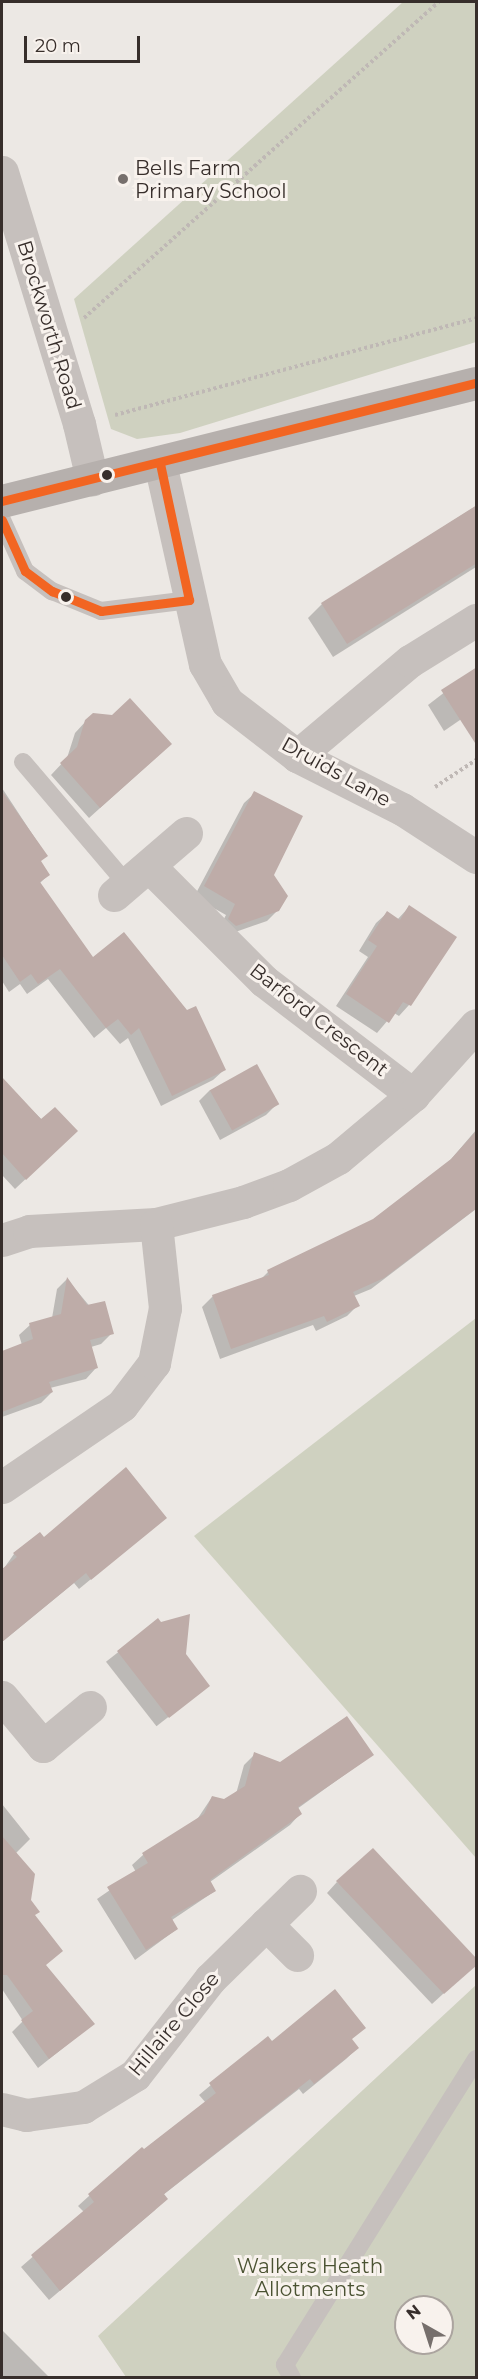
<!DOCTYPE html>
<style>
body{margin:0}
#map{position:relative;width:478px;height:2379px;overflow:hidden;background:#ece8e4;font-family:Montserrat,sans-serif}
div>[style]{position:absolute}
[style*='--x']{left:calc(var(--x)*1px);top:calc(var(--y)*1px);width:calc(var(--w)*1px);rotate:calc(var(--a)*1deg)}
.green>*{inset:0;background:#cfd1c0}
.shadow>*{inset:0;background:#0003;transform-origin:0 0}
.building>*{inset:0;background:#beaca8;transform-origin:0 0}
.path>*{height:4px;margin-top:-2px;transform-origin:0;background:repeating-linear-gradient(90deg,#bfb8b5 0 3px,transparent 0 6px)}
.lane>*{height:18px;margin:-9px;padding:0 9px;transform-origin:9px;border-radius:9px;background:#c6c0bd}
.street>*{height:33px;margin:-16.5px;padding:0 16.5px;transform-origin:16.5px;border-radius:16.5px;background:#c6c0bd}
.secondary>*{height:33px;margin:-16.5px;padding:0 16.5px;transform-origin:16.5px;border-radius:16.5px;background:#b6b0ad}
.bus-1>*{height:9px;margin:-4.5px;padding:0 4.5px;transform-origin:4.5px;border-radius:4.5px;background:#f26522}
.dots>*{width:16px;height:16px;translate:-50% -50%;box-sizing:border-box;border:3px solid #f8f2ed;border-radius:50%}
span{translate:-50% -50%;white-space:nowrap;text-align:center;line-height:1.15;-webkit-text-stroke:6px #f8f2ed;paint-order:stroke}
.poi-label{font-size:20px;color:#372e2b}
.left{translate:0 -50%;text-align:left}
.street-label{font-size:20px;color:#372e2b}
.park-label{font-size:20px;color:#4a5232}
.frame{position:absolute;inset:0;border:3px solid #372e2b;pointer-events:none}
.north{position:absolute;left:394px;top:2295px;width:60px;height:60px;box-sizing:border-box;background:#f8f2ed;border:2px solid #aba49f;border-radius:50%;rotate:321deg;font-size:16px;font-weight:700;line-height:24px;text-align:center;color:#372e2b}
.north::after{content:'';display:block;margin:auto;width:21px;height:27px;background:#766f6c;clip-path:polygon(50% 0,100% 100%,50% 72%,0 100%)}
.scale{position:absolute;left:24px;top:36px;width:116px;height:27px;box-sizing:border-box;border:3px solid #372e2b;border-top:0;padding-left:8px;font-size:18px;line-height:21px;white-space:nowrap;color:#372e2b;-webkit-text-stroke:4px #f8f2ed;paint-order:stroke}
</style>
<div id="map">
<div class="green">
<i style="clip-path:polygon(403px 2px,476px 2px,476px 342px,180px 433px,137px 439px,111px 429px,74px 299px)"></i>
<i style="clip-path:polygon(476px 1318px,476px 1858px,194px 1536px)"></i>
<i style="clip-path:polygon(evenodd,476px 1985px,476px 2377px,126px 2377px,98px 2336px,476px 1985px,406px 2307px,442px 2307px,442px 2343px,406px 2343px,406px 2307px)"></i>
</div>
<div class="shadow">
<i style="clip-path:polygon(476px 506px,476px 567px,333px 657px,308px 618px,322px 604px)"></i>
<i style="clip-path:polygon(476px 668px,476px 709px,444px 731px,428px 705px)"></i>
<i style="clip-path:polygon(86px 721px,159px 755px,89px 818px,51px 775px,67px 758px,75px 733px)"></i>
<i style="clip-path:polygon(2px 788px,46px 855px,39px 862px,48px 875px,39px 884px,93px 959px,224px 1070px,213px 1080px,161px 1106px,128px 1038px,120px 1044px,106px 1028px,94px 1038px,48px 979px,27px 994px,20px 984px,9px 992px,2px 981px)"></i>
<i style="clip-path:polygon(255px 793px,278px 910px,267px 921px,224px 936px,218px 930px,226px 915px,194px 897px,244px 803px)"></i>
<i style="clip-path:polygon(409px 907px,455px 937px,409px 1005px,399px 1016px,394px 1013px,377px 1033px,336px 1006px,368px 957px,359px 951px,376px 923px,387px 913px,397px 920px)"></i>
<i style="clip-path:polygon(2px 1081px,65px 1142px,15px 1189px,2px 1175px)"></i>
<i style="clip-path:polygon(210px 1090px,277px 1104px,266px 1115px,220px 1140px,199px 1101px)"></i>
<i style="clip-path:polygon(476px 1130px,476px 1209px,371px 1289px,354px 1296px,358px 1305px,347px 1316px,316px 1331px,313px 1325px,220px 1359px,202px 1307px,213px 1296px,259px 1281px,268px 1272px,374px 1220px,447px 1164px)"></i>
<i style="clip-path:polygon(67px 1279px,112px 1333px,101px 1344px,91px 1347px,96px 1368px,86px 1379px,50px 1388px,52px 1392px,41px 1403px,2px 1417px,2px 1353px,22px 1345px,19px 1335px,30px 1325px,52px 1318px,57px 1289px)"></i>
<i style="clip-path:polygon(165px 1518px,79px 1589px,74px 1583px,2px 1642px,2px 1571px,14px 1554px)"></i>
<i style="left:158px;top:1621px;width:82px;height:66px;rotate:52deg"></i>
<i style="clip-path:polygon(255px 1754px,281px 1763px,372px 1755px,297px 1809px,300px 1814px,290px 1825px,210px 1882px,215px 1891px,172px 1920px,177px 1929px,135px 1960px,97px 1899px,136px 1872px,132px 1865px,143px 1855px,196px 1821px,212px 1797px,224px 1801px,236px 1794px,244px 1765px)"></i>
<i style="clip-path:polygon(2px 1804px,30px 1839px,15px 1854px,45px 1965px,93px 2024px,38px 2068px,12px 2032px,23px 2021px,2px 1989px)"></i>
<i style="clip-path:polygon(337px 1882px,466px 1973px,432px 2004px,327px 1893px)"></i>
<i style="clip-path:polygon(364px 2028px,350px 2040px,357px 2048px,346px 2059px,303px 2094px,299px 2089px,163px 2195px,155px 2210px,49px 2300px,21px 2267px,84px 2212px,78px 2206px,89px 2196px,142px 2149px,144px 2151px,206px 2103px,199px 2095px,267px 2038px,271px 2043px)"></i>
<i style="clip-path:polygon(2px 2330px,50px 2378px,2px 2378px)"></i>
</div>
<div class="building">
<i style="clip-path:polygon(477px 505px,477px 563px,347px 644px,321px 603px)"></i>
<i style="clip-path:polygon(477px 667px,477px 746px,441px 690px)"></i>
<i style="clip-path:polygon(130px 698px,172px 744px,100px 808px,60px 763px,77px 747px,85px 720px,93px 713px,112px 715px)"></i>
<i style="clip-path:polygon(2px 791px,48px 856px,41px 861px,50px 875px,40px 882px,93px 957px,124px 932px,187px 1010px,196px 1006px,226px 1070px,172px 1096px,139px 1028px,131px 1035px,118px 1019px,106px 1028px,60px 969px,38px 984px,31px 974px,20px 982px,2px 955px)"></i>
<i style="clip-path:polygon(254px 791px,303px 816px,274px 875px,288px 896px,279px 911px,236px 926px,228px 919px,235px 904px,204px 886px)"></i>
<i style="clip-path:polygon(409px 905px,457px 937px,411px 1006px,403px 1002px,389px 1023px,346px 994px,377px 946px,368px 940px,387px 911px,400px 920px)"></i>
<i style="left:257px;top:1064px;width:46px;height:54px;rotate:61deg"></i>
<i style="clip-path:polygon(2px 1077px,41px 1119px,55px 1107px,78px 1131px,26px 1180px,2px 1153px)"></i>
<i style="clip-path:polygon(477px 1130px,477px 1208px,384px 1278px,353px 1292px,360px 1306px,327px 1322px,324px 1316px,231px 1349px,212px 1295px,269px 1275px,267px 1270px,373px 1219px,451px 1159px)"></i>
<i style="clip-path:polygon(67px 1277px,87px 1305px,105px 1301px,114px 1334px,90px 1340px,98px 1368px,49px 1382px,53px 1392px,2px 1412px,2px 1351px,33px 1339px,29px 1323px,61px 1314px)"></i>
<i style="clip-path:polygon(126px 1467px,167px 1518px,91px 1580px,86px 1573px,2px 1642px,2px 1569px,17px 1557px,13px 1553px,40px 1532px,44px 1537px)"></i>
<i style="clip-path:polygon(190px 1614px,186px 1654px,210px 1686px,169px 1718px,117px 1651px,158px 1618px,161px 1622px)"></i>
<i style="clip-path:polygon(347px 1716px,374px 1755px,298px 1807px,302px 1814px,210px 1880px,216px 1891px,171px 1917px,178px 1929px,146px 1950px,107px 1887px,148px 1863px,142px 1853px,204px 1814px,212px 1796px,224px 1799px,245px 1786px,254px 1752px,280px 1762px)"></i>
<i style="clip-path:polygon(2px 1836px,35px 1874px,31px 1900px,40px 1912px,35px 1915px,63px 1951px,46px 1965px,95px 2024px,49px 2059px,21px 2020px,33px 2011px,7px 1975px,2px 1975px)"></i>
<i style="clip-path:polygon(373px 1848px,477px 1959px,477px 1965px,444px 1994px,336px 1881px)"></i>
<i style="clip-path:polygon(335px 1989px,366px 2028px,352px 2039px,359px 2048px,314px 2084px,310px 2079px,164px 2194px,168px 2199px,60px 2291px,31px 2255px,94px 2202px,88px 2194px,142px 2147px,144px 2149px,216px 2093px,209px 2083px,268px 2036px,272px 2041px)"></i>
</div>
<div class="path">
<i style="--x:84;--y:318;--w:475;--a:-41.7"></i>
<i style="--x:115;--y:415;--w:374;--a:-15"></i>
<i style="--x:435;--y:787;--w:49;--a:-33.4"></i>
</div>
<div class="lane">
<i style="--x:2;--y:520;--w:56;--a:65.7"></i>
<i style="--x:25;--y:571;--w:34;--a:37"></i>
<i style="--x:52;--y:591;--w:53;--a:22.2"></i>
<i style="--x:101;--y:611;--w:89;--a:-7.1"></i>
<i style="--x:23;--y:762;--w:160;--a:49.6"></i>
<i style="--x:292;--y:2378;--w:15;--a:-118"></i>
<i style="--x:285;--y:2365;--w:361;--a:-58"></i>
</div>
<div class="street">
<i style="--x:2;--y:172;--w:264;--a:73"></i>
<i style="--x:79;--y:424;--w:57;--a:76.7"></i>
<i style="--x:160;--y:463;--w:206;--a:77.4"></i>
<i style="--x:205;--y:664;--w:44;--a:59.9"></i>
<i style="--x:227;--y:702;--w:88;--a:37.6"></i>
<i style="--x:297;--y:756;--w:118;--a:26.8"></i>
<i style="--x:402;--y:809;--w:88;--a:33"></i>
<i style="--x:297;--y:756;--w:148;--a:-40.1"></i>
<i style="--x:410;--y:661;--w:78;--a:-31.8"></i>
<i style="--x:150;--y:867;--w:161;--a:45"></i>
<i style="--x:264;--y:981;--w:188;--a:37.4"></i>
<i style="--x:114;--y:895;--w:95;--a:-40.7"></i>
<i style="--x:2;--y:1240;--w:28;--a:-18"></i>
<i style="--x:29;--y:1231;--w:127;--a:-3.2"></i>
<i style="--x:156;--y:1224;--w:90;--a:-14.2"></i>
<i style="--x:243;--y:1202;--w:49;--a:-20.3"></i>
<i style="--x:289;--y:1185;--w:56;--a:-28.9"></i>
<i style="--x:338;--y:1158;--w:98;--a:-40"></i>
<i style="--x:413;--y:1095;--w:94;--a:-48"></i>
<i style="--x:2;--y:1487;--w:145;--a:-34.3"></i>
<i style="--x:122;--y:1405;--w:53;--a:-52.7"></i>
<i style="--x:154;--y:1363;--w:56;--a:-78.7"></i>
<i style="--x:165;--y:1308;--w:84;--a:-96.1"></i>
<i style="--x:2;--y:1697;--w:64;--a:50.1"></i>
<i style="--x:43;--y:1746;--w:61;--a:-39.7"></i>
<i style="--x:266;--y:1924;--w:44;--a:45"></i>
<i style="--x:2;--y:2109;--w:25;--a:14"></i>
<i style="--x:26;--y:2115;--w:58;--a:-8"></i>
<i style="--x:83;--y:2107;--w:61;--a:-31.6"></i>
<i style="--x:135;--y:2075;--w:122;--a:-52"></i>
<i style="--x:210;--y:1979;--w:126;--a:-44.4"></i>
</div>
<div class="secondary">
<i style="--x:2;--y:501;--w:488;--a:-14"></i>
</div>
<div class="bus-1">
<i style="--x:2;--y:501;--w:488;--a:-14"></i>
<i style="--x:2;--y:520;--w:56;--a:65.7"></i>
<i style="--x:25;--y:571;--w:34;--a:37"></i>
<i style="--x:52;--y:591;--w:53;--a:22.2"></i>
<i style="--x:101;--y:611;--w:89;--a:-7.1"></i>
<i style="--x:189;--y:600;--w:140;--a:-102"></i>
</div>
<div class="dots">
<i style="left:123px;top:179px;background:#766f6c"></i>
<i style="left:107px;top:475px;background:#372e2b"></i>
<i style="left:66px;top:597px;background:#372e2b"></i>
</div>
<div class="poi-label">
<span class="left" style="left:135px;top:180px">Bells Farm<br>Primary School</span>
</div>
<div class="street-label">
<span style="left:49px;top:325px;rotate:73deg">Brockworth Road</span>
<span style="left:336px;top:772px;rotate:29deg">Druids Lane</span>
<span style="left:319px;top:1020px;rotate:38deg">Barford Crescent</span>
<span style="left:174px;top:2024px;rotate:-50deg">Hillaire Close</span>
</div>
<div class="park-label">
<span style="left:310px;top:2278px">Walkers Heath<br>Allotments</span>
</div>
<div class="frame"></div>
<div class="north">N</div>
<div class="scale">20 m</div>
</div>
